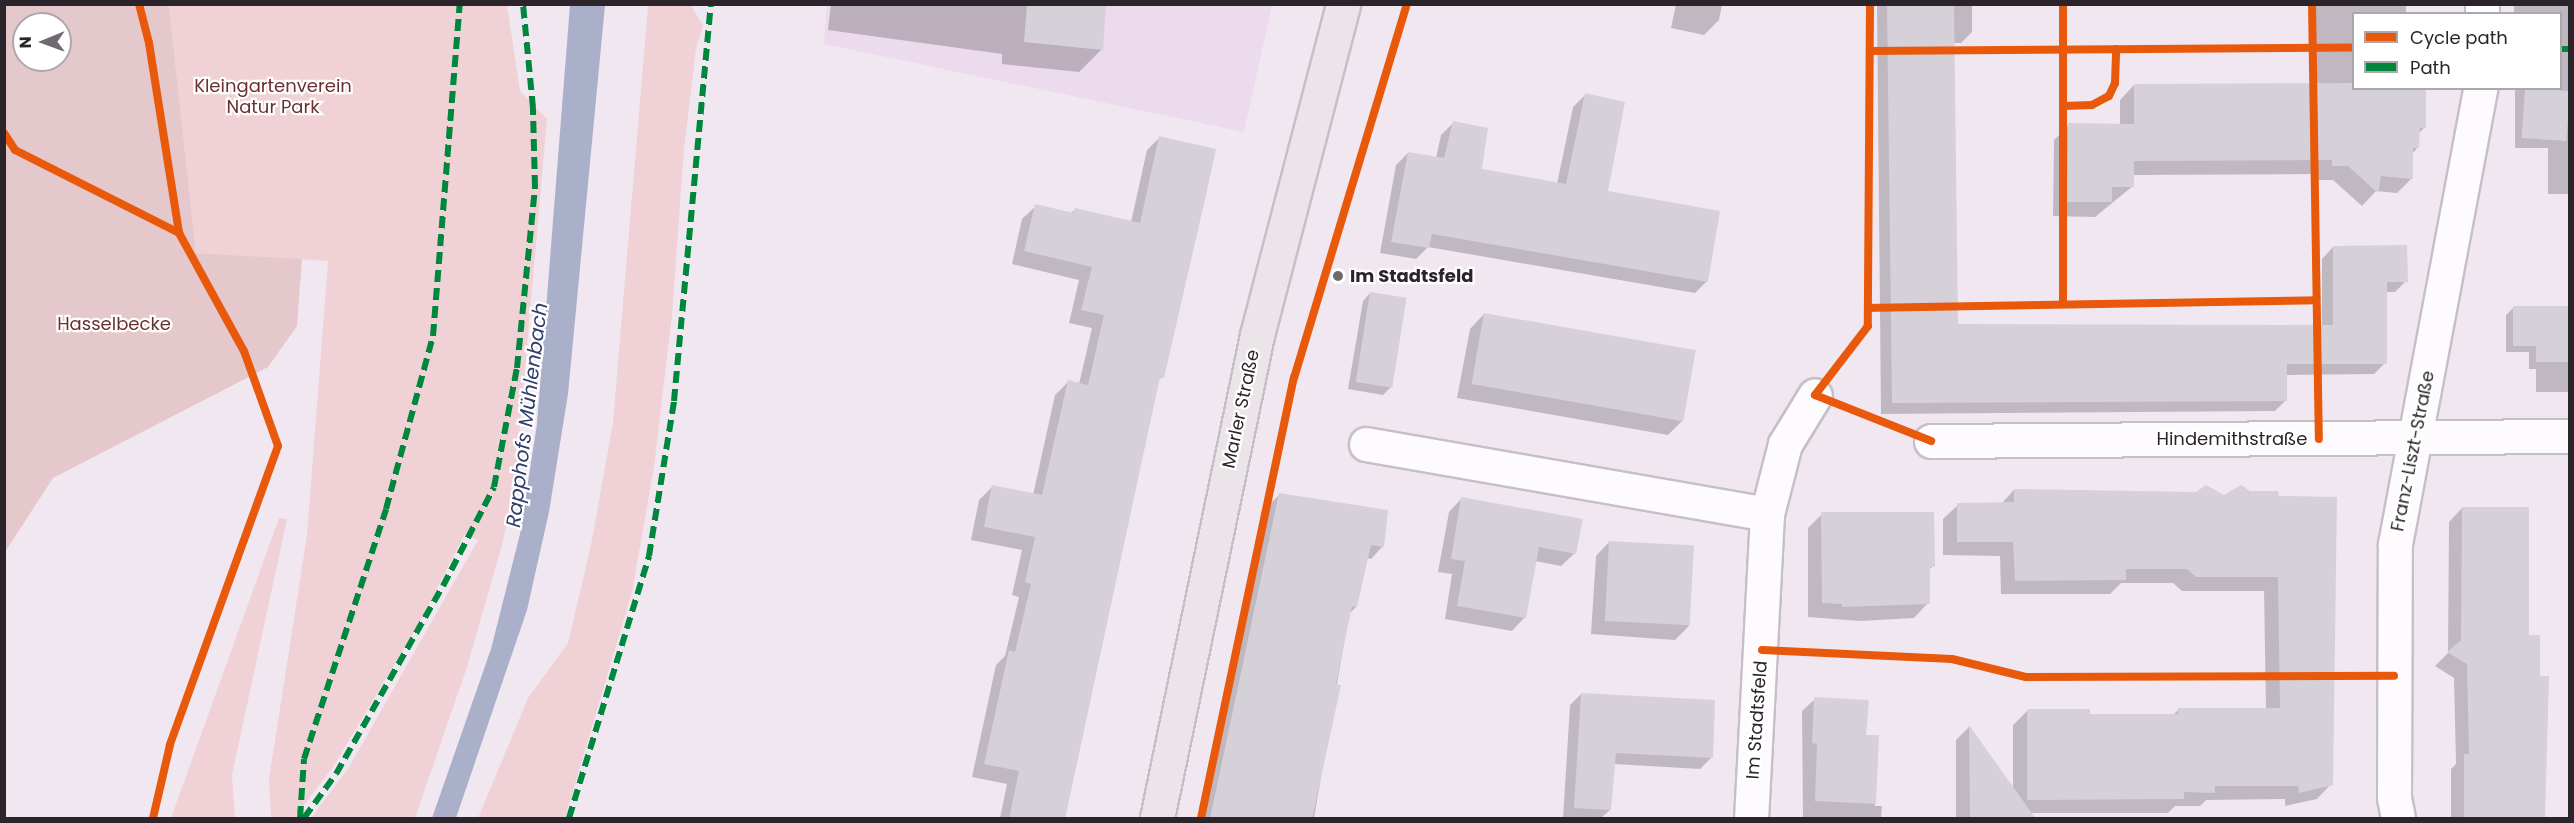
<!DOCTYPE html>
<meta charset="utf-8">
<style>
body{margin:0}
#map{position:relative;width:2574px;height:823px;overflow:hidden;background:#f1e7f1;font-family:Poppins,sans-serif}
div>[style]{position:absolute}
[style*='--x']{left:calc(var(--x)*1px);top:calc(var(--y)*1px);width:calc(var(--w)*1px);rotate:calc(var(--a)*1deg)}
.built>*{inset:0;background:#ecdbec}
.green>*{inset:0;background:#f0d2d6}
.forest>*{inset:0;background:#e5c8cb}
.water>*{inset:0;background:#aaafca}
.shadow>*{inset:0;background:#0003}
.building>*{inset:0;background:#d6d0d9;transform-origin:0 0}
.roads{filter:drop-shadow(2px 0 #c6bfc6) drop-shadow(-2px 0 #c6bfc6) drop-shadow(0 2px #c6bfc6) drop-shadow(0 -2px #c6bfc6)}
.minor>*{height:33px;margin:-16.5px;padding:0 16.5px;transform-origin:16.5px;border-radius:16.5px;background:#fdfbfd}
.primary>*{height:33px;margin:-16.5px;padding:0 16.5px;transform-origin:16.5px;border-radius:16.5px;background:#ebe4e8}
.quiet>*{height:6px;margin-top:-3px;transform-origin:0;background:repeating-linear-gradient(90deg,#00873e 0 12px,transparent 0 18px)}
.cycleway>*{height:8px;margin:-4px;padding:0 4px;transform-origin:4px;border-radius:4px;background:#e8590c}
.dots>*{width:16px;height:16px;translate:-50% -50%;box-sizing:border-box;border:3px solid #fff;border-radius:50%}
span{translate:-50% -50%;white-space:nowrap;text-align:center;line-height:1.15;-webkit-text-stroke:4.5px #fff;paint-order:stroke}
.park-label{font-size:18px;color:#6b3031}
.poi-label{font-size:18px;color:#2b252b;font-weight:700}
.left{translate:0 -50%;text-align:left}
.street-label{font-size:18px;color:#2b252b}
.water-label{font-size:20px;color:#2f3c6c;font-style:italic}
.frame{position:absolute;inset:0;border:6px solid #2b252b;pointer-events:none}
.legend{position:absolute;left:2352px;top:12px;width:210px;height:78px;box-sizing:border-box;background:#fff;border:2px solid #aaa8aa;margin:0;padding:8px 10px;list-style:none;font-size:18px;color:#2b252b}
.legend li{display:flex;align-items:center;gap:12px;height:30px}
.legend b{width:30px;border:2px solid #aaa8aa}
.north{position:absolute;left:12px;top:12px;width:60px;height:60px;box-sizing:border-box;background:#fff;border:2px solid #aaa8aa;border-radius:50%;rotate:269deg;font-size:16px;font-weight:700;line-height:24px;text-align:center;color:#2b252b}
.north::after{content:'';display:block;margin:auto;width:21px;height:27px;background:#706970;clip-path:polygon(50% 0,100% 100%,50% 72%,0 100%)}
</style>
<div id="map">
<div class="built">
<i style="clip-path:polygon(827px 5px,1272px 5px,1244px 132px,824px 44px)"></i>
</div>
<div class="green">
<i style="clip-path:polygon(169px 5px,507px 5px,520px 91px,547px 119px,515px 483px,502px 545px,467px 667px,415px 818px,311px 818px,349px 767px,478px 540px,465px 534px,418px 625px,333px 767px,294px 818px,271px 818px,269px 779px,307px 535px,328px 261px,196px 253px)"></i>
<i style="clip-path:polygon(648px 5px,691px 5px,703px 26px,696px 49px,684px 149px,672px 315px,654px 467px,632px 592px,565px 818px,478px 818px,528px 698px,568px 643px,591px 545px,613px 423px)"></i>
<i style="clip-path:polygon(279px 518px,287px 519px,232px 775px,235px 818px,171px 818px)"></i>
</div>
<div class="forest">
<i style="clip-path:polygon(evenodd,5px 4px,169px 5px,196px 253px,302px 259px,297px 326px,268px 367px,53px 478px,5px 552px,5px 4px,24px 24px,60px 24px,60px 60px,24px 60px,24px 24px)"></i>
</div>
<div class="water">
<i style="clip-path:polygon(570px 5px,605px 5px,568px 394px,549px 512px,527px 610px,456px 818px,432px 818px,491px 649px,520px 534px,537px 424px)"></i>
</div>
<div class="shadow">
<i style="clip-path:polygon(831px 4px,1105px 4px,1102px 49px,1079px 72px,1002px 64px,1002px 54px,828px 30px)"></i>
<i style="clip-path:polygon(1676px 4px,1722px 4px,1719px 20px,1704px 35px,1671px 28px)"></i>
<i style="clip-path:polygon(1877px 4px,1972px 4px,1972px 32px,1961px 43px,1953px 43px,1957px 326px,2322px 326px,2322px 259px,2333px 247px,2406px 281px,2395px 292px,2385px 292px,2385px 363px,2374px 374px,2285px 375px,2286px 400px,2275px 411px,1881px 414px)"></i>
<i style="clip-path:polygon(2316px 4px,2406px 4px,2406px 14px,2354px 14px,2354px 88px,2425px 127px,2418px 134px,2418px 147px,2412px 154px,2412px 178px,2397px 193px,2376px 191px,2362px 206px,2333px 180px,2318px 180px,2318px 174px,2133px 175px,2133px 186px,2095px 217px,2053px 216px,2054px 140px,2069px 125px,2120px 125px,2120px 100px,2134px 85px,2316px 85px)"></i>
<i style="clip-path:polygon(2514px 4px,2570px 4px,2570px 194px,2548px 194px,2548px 148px,2515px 148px,2515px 88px,2560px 88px,2560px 14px,2514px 14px)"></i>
<i style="clip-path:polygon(1585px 95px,1606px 193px,1707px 281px,1695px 293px,1428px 247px,1416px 259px,1380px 253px,1396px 165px,1408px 153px,1436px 158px,1441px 135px,1453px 123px,1480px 170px,1557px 184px,1573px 107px)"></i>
<i style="clip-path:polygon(1160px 137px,1162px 377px,1158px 381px,1064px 818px,1000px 818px,1007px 784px,972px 777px,996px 665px,1005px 656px,1019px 597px,1012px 595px,1022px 550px,971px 540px,979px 500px,992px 487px,1033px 495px,1055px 395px,1068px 382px,1079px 384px,1092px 328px,1069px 323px,1079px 280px,1012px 264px,1022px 219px,1036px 206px,1070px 214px,1075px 210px,1131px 222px,1147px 150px)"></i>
<i style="clip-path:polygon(1370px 293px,1406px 300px,1390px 388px,1383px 395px,1348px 389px,1363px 301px)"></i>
<i style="clip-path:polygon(2513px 308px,2570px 308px,2570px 392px,2536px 392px,2536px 369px,2529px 369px,2529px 352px,2506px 352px,2506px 315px)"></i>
<i style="clip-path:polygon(1484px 314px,1683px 420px,1668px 435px,1457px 398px,1470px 329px)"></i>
<i style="clip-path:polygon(2014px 490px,2224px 497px,2277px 493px,2331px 784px,2317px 799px,2285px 806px,2285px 799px,2206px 800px,2200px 806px,2175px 806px,2168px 813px,2031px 813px,2034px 818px,1956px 818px,1956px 740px,1969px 727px,2013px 789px,2013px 725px,2028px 710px,2088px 716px,2172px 716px,2179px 709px,2266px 709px,2264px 591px,2182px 591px,2173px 583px,2121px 583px,2110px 594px,2001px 594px,2000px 556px,1943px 555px,1943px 519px,1958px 505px,2001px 504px)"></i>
<i style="clip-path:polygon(1280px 494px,1383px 546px,1371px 559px,1366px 558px,1356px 607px,1349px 614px,1314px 818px,1202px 818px,1267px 507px)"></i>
<i style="clip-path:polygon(1462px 498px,1575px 553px,1561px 566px,1535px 561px,1525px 617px,1512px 631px,1445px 619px,1452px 574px,1438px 572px,1449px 512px)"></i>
<i style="clip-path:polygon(2462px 508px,2528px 637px,2543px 818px,2451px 818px,2451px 769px,2456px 764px,2454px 678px,2435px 666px,2448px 653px,2449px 522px)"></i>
<i style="clip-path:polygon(1822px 514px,1933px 566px,1928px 571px,1928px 603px,1914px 618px,1860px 621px,1808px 617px,1808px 528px)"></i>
<i style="clip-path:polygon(1609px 542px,1689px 626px,1675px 640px,1591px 634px,1596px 556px)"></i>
<i style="clip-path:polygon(1581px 694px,1711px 758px,1700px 769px,1614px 764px,1610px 810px,1601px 818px,1563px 818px,1570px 705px)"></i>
<i style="clip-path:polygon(1815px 699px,1865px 736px,1878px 737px,1875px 806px,1882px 806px,1881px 818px,1803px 818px,1802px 711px)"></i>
</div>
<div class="building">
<i style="clip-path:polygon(1027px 4px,1106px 4px,1103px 50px,1024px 42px)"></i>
<i style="clip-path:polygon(1887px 4px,1954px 4px,1958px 324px,2333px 325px,2333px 246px,2407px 245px,2408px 282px,2387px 282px,2387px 364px,2287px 364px,2287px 401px,1892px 403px)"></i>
<i style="clip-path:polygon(2354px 83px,2354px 88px,2426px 88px,2426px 128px,2420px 128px,2419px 148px,2413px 148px,2413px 179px,2381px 176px,2378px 193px,2348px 166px,2332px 166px,2332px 160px,2134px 161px,2134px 187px,2112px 187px,2112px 202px,2067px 202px,2068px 123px,2134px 124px,2134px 84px)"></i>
<i style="left:2525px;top:88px;width:45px;height:50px;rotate:4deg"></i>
<i style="clip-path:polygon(1585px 93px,1625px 102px,1608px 191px,1720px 211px,1708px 282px,1432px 234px,1429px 248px,1391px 242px,1408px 152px,1444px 158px,1453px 121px,1488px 128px,1482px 169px,1566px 184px)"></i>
<i style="clip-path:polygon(1159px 136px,1216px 149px,1206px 195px,1164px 378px,1160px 377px,1065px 819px,1009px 819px,1019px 771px,984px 764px,1009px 650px,1015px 652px,1031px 584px,1025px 582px,1035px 537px,984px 527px,988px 505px,992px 485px,1042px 495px,1068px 380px,1088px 385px,1104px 315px,1081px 310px,1092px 267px,1024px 251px,1035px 204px,1074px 213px,1075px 208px,1140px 223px)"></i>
<i style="left:1370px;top:292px;width:37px;height:91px;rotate:9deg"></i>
<i style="clip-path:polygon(2513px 306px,2570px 306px,2570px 362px,2536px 362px,2536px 346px,2513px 346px)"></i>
<i style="left:1484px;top:313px;width:215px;height:72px;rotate:10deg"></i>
<i style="clip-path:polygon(2206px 485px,2224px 495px,2241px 485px,2250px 491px,2278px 491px,2279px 496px,2337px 497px,2333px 785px,2299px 793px,2298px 786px,2215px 786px,2215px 793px,2184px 792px,2184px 799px,2027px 800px,2027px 709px,2090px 709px,2090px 714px,2178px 714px,2178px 708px,2280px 708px,2278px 577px,2196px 577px,2187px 569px,2126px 569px,2126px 580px,2015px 581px,2013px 542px,1957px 542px,1957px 503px,2014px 502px,2014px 489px,2196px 492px)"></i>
<i style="clip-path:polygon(1279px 493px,1388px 510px,1384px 547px,1371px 545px,1357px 607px,1352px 606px,1336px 684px,1341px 685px,1312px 819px,1210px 819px)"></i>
<i style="clip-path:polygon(1461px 497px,1583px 519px,1576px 554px,1539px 547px,1526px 618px,1457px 606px,1465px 561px,1451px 559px)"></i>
<i style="clip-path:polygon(2462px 507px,2529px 507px,2529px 635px,2540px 635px,2540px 676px,2549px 676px,2545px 819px,2464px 819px,2464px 754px,2469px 754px,2467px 664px,2447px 652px,2461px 640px)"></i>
<i style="clip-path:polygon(1821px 512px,1934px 512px,1935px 567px,1930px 567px,1930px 604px,1842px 607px,1842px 604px,1822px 603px)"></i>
<i style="left:1609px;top:541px;width:85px;height:80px;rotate:3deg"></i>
<i style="clip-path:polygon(1581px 693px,1715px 700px,1713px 758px,1616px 753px,1611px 810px,1574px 808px)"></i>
<i style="clip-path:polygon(1814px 697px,1869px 700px,1866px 735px,1879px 735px,1876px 804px,1815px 801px,1817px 744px,1812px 743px)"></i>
<i style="clip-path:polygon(1969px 725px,2036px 819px,1970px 819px)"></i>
</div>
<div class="roads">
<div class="minor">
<i style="--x:2482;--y:4;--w:10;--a:90"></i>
<i style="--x:1931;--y:441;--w:639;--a:-0.45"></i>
<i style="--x:1366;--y:444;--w:407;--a:9.9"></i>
<i style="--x:1767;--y:514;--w:304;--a:93"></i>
<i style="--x:1767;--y:514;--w:72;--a:-75.6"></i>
<i style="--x:1785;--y:444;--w:57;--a:-58.5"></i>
<i style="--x:2398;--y:818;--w:20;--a:-101"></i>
<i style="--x:2394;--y:798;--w:254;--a:-89.8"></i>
<i style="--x:2395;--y:544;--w:464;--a:-79.4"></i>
</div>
<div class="primary">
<i style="--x:1157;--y:818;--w:493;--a:-78.3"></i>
<i style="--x:1257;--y:335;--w:342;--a:-75.4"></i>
</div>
</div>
<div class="quiet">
<i style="--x:2560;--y:49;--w:10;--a:0"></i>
<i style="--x:300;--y:818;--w:59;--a:-86.1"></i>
<i style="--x:304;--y:759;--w:263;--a:-71.8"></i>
<i style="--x:386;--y:509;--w:179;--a:-74.8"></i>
<i style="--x:433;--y:336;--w:333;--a:-85.4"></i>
<i style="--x:304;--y:818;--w:54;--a:-54"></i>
<i style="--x:336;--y:774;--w:216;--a:-60.4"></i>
<i style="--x:443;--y:586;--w:111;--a:-62.7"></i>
<i style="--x:494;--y:487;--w:121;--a:-79.1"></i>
<i style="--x:517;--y:368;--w:182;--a:-84.3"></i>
<i style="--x:535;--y:187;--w:79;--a:-91.5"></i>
<i style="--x:533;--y:108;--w:104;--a:-95.5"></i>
<i style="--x:569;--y:818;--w:274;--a:-73"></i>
<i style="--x:649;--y:556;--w:157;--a:-80.8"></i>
<i style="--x:674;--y:401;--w:399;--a:-84.7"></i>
</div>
<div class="cycleway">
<i style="--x:139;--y:4;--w:40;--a:75.6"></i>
<i style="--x:149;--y:43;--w:192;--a:81"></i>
<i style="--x:179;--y:233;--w:135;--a:61.2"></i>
<i style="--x:244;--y:351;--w:101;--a:70.3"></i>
<i style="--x:278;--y:446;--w:318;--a:109.9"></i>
<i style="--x:170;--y:745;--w:75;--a:103.1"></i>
<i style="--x:1870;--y:4;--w:322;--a:90.4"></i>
<i style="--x:1868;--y:326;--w:87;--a:127.5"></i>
<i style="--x:1815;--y:395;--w:125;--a:21.6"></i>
<i style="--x:2063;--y:4;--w:300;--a:90"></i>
<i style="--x:2312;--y:4;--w:435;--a:89.1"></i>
<i style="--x:1870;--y:51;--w:484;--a:-0.4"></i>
<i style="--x:2063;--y:106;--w:29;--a:-2"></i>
<i style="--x:2092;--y:105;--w:19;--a:-28"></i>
<i style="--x:2109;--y:96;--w:14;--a:-65"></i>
<i style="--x:2115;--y:83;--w:34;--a:-88"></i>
<i style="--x:4;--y:133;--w:20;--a:57"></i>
<i style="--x:15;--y:150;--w:184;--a:26.8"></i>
<i style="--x:1868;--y:308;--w:447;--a:-1"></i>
<i style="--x:1762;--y:650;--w:190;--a:2.7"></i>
<i style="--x:1952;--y:659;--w:76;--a:13.7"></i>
<i style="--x:2026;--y:677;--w:368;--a:-0.2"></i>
<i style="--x:1201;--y:818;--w:450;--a:-78.1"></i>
<i style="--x:1294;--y:378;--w:391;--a:-73.2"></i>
</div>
<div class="dots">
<i style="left:1338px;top:276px;background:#706970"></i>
</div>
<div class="park-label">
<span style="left:273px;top:97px">Kleingartenverein<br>Natur Park</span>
<span style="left:114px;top:324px">Hasselbecke</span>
</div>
<div class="poi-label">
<span class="left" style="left:1350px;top:276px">Im Stadtsfeld</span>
</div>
<div class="street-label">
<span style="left:1241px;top:409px;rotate:-78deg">Marler Straße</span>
<span style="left:2232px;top:439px">Hindemithstraße</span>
<span style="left:2413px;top:451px;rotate:-79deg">Franz-Liszt-Straße</span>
<span style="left:1757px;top:720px;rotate:-86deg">Im Stadtsfeld</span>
</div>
<div class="water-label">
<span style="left:527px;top:415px;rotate:-83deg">Rapphofs Mühlenbach</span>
</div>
<div class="frame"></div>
<ul class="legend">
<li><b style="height:8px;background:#e8590c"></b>Cycle path</li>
<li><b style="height:8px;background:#00873e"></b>Path</li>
</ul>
<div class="north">N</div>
</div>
